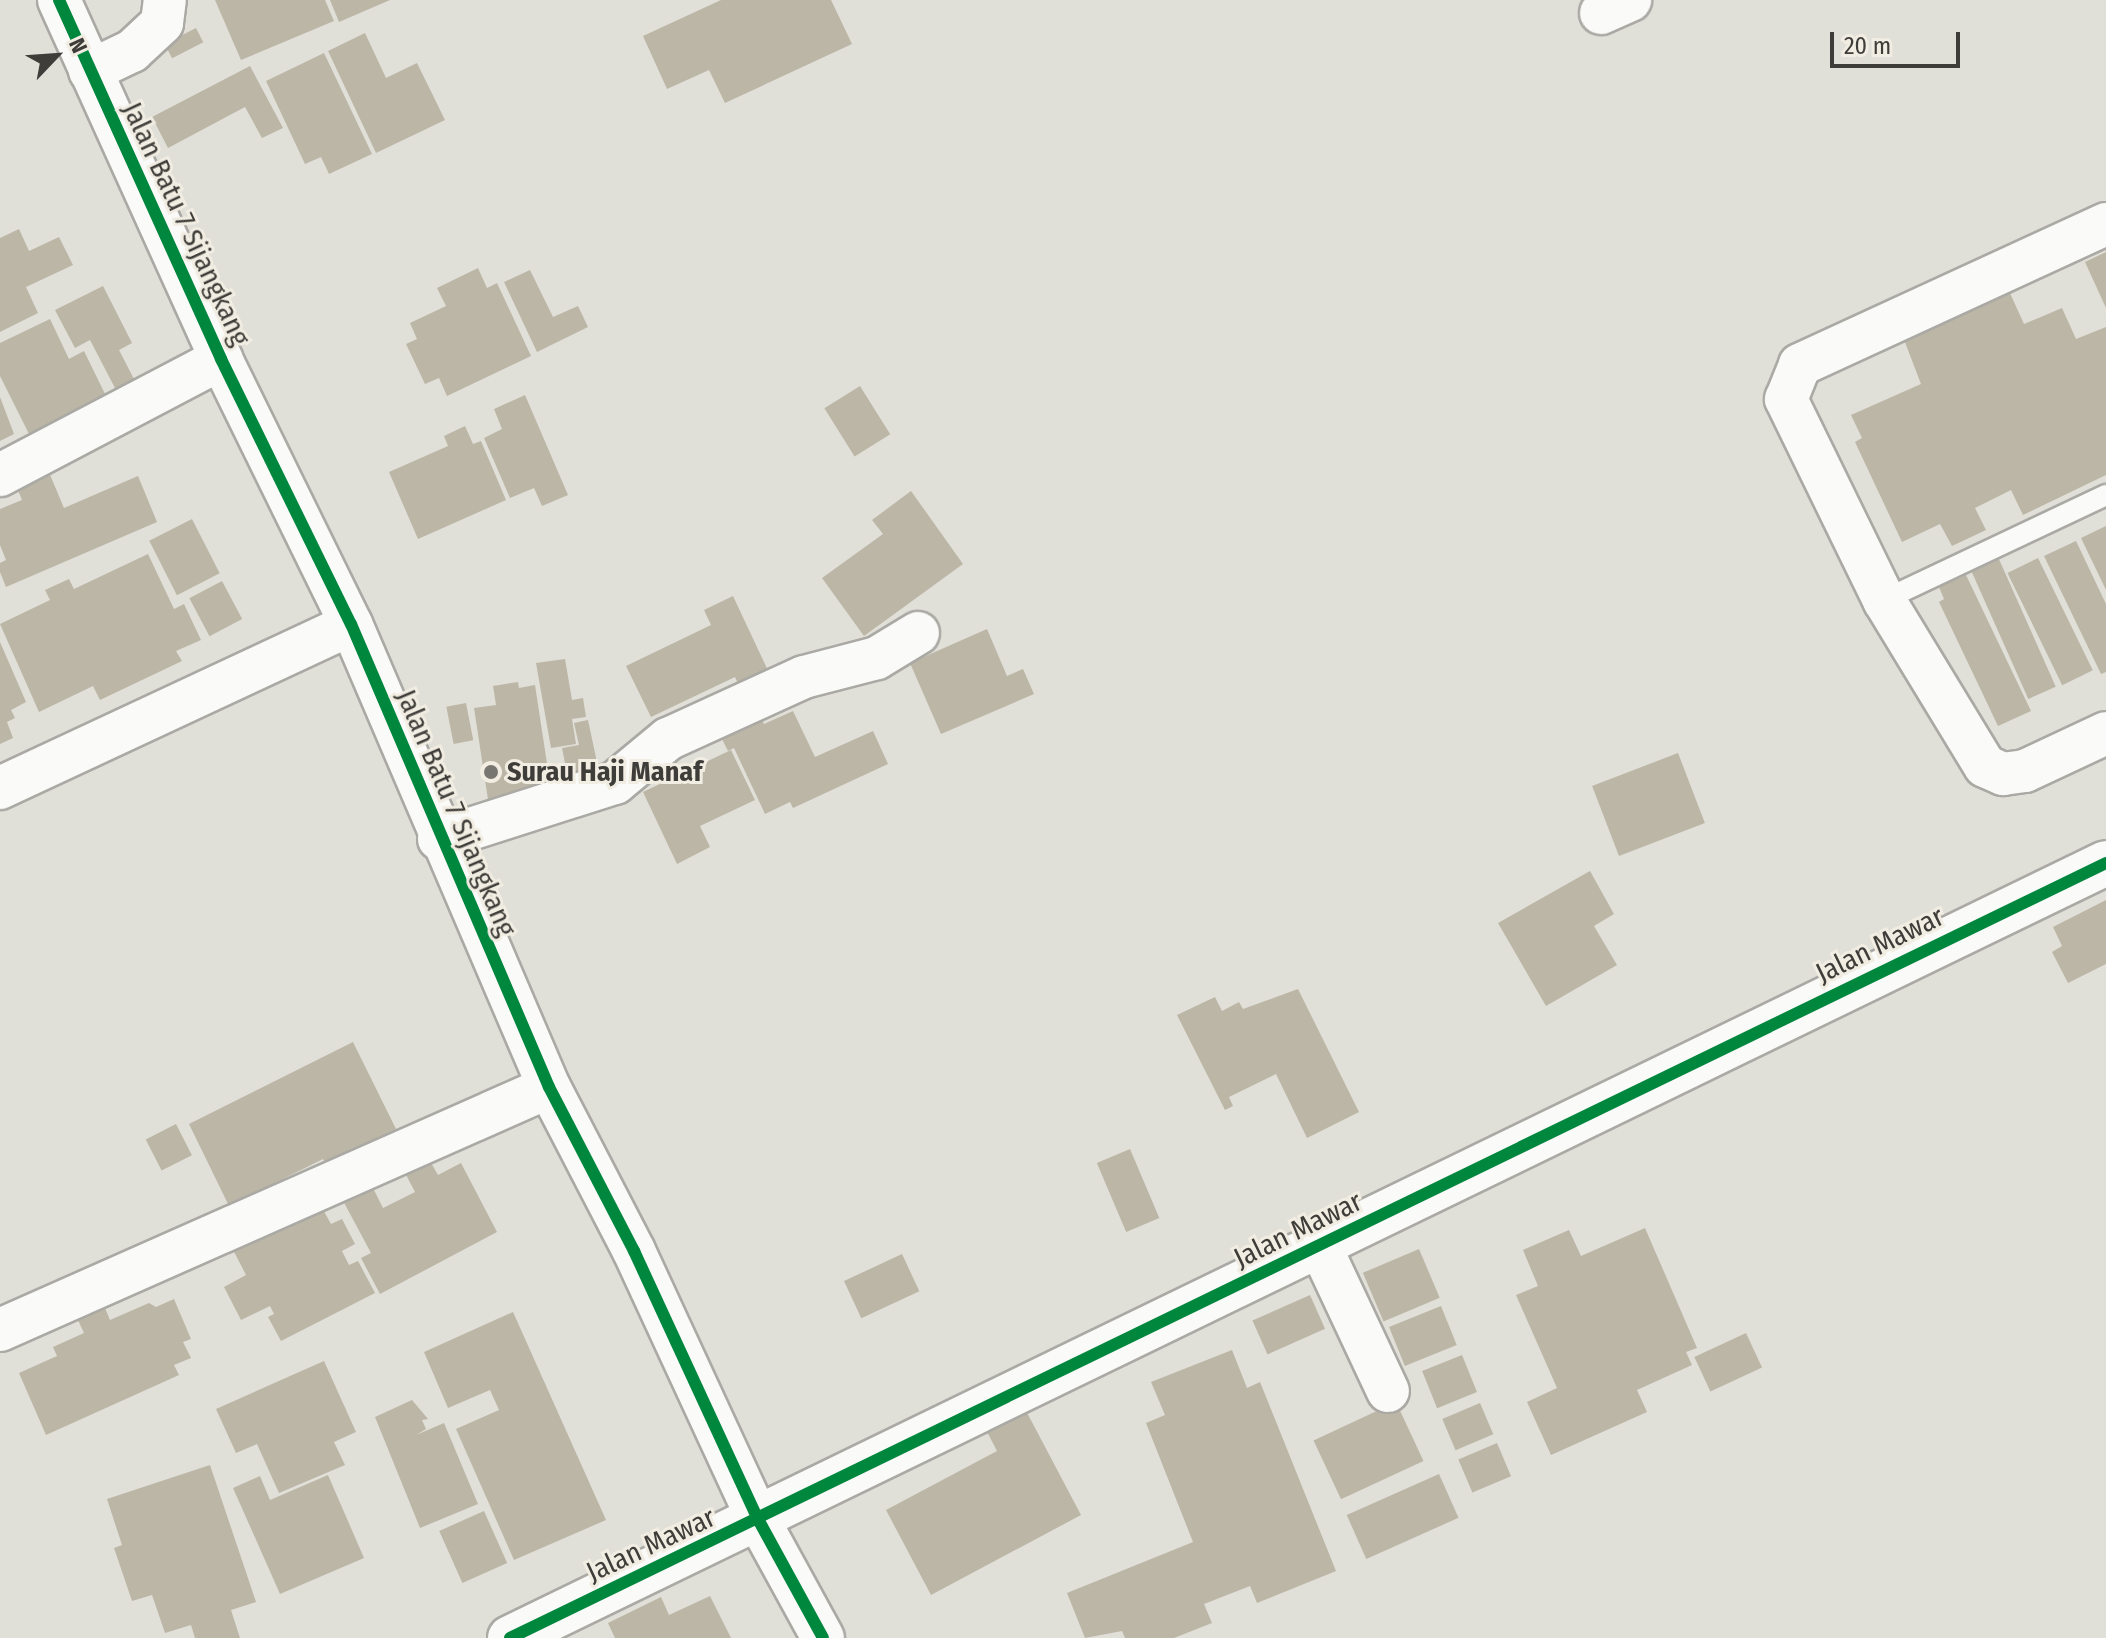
<!DOCTYPE html>
<style>
body{margin:0}
#map{position:relative;width:2106px;height:1638px;overflow:hidden;background:#e0dfd8;font-family:"Fira Sans Condensed",sans-serif}
div>[style]{position:absolute}
[style*='--x']{left:calc(var(--x)*1px);top:calc(var(--y)*1px);width:calc(var(--w)*1px);rotate:calc(var(--a)*1deg)}
.building>*{inset:0;background:#bcb6a6;transform-origin:0 0}
.roads{filter:drop-shadow(2px 0 #aaa9a4) drop-shadow(-2px 0 #aaa9a4) drop-shadow(0 2px #aaa9a4) drop-shadow(0 -2px #aaa9a4)}
.service>*{height:20px;margin:-10px;padding:0 10px;transform-origin:10px;border-radius:10px;background:#fafaf9}
.minor>*{height:42px;margin:-21px;padding:0 21px;transform-origin:21px;border-radius:21px;background:#fafaf9}
.tertiary>*{height:44px;margin:-22px;padding:0 22px;transform-origin:22px;border-radius:22px;background:#fafaf9}
.cycleway>*{height:12px;margin:-6px;padding:0 6px;transform-origin:6px;border-radius:6px;background:#00873e}
.dots>*{width:22px;height:22px;translate:-50% -50%;box-sizing:border-box;border:4px solid #f2ede2;border-radius:50%}
span{translate:-50% -50%;white-space:nowrap;text-align:center;line-height:1.15;-webkit-text-stroke:6px #f2ede2;paint-order:stroke}
.street-label{font-size:28px;color:#3f3d39}
.poi-label{font-size:28px;color:#3f3d39;font-weight:700}
.left{translate:0 -50%;text-align:left}
.north{position:absolute;left:16px;top:16px;width:80px;height:80px;-webkit-text-stroke:6px #f2ede2;paint-order:stroke;rotate:65deg;font-size:22px;font-weight:700;line-height:32px;text-align:center;color:#3f3d39}
.north::after{content:'';display:block;margin:auto;width:28px;height:36px;background:#3f3d39;clip-path:polygon(50% 0,100% 100%,50% 72%,0 100%)}
.scale{position:absolute;left:1830px;top:32px;width:130px;height:36px;box-sizing:border-box;border:4px solid #3f3d39;border-top:0;padding-left:10px;font-size:24px;line-height:28px;white-space:nowrap;color:#3f3d39;-webkit-text-stroke:6px #f2ede2;paint-order:stroke}
</style>
<div id="map">
<div class="building">
<i style="clip-path:polygon(215px 0,325px 0,334px 21px,241px 60px)"></i>
<i style="clip-path:polygon(330px 0,390px 0,339px 22px)"></i>
<i style="clip-path:polygon(721px 0,831px 0,852px 44px,725px 103px,709px 70px,667px 89px,643px 36px)"></i>
<i style="left:196px;top:28px;width:16px;height:35px;rotate:63deg"></i>
<i style="clip-path:polygon(365px 33px,386px 78px,417px 63px,445px 120px,376px 153px,328px 51px)"></i>
<i style="clip-path:polygon(324px 53px,372px 154px,329px 174px,321px 157px,305px 164px,266px 81px)"></i>
<i style="clip-path:polygon(250px 66px,283px 128px,262px 138px,245px 107px,168px 148px,152px 117px)"></i>
<i style="clip-path:polygon(19px 229px,29px 251px,59px 237px,73px 265px,26px 287px,38px 313px,0 332px,0 238px)"></i>
<i style="clip-path:polygon(2106px 252px,2106px 308px,2085px 262px)"></i>
<i style="clip-path:polygon(478px 268px,487px 288px,497px 283px,531px 356px,447px 396px,439px 378px,425px 384px,406px 344px,417px 339px,410px 323px,446px 306px,437px 288px)"></i>
<i style="clip-path:polygon(530px 270px,553px 317px,578px 306px,588px 327px,537px 352px,504px 282px)"></i>
<i style="clip-path:polygon(103px 286px,132px 343px,119px 350px,135px 381px,116px 390px,90px 340px,75px 348px,55px 310px)"></i>
<i style="clip-path:polygon(2009px 291px,2024px 324px,2062px 308px,2076px 339px,2106px 327px,2106px 475px,2023px 515px,2011px 490px,1975px 508px,1986px 530px,1952px 546px,1940px 524px,1902px 542px,1855px 442px,1862px 438px,1851px 415px,1921px 384px,1903px 337px)"></i>
<i style="clip-path:polygon(50px 319px,69px 359px,84px 351px,107px 398px,30px 436px,0 376px,0 343px)"></i>
<i style="left:860px;top:386px;width:57px;height:42px;rotate:58deg"></i>
<i style="clip-path:polygon(525px 395px,568px 495px,542px 506px,534px 488px,510px 498px,484px 438px,502px 429px,494px 409px)"></i>
<i style="clip-path:polygon(0 397px,14px 434px,0 441px)"></i>
<i style="clip-path:polygon(465px 426px,473px 444px,481px 441px,506px 500px,418px 539px,389px 472px,448px 446px,444px 436px)"></i>
<i style="clip-path:polygon(48px 470px,64px 508px,138px 476px,157px 522px,6px 587px,0 572px,0 563px,6px 560px,0 545px,0 509px,22px 500px,15px 483px)"></i>
<i style="clip-path:polygon(911px 491px,963px 564px,864px 636px,822px 578px,883px 534px,872px 520px)"></i>
<i style="left:192px;top:519px;width:61px;height:48px;rotate:63deg"></i>
<i style="clip-path:polygon(2106px 526px,2106px 590px,2081px 538px)"></i>
<i style="clip-path:polygon(2076px 541px,2106px 604px,2106px 672px,2101px 674px,2044px 556px)"></i>
<i style="clip-path:polygon(148px 554px,174px 609px,184px 604px,201px 640px,176px 651px,182px 661px,100px 700px,93px 686px,39px 712px,0 624px,50px 600px,45px 590px,69px 579px,74px 589px)"></i>
<i style="left:1998px;top:557px;width:142px;height:30px;rotate:66deg"></i>
<i style="left:2038px;top:558px;width:125px;height:34px;rotate:64deg"></i>
<i style="clip-path:polygon(1966px 575px,2031px 711px,1998px 726px,1939px 602px,1944px 599px,1939px 587px)"></i>
<i style="left:222px;top:581px;width:43px;height:37px;rotate:62deg"></i>
<i style="clip-path:polygon(733px 596px,771px 677px,741px 691px,735px 677px,651px 717px,626px 666px,711px 625px,704px 610px)"></i>
<i style="clip-path:polygon(987px 629px,1007px 676px,1023px 669px,1034px 694px,941px 734px,910px 663px)"></i>
<i style="clip-path:polygon(0 642px,26px 702px,11px 710px,15px 718px,7px 722px,13px 738px,0 744px)"></i>
<i style="clip-path:polygon(565px 659px,572px 700px,583px 698px,586px 717px,572px 719px,576px 744px,551px 748px,536px 663px)"></i>
<i style="clip-path:polygon(518px 682px,519px 688px,535px 685px,552px 796px,489px 806px,474px 708px,496px 705px,493px 686px)"></i>
<i style="left:466px;top:703px;width:38px;height:20px;rotate:79deg"></i>
<i style="clip-path:polygon(793px 711px,815px 757px,873px 731px,888px 764px,793px 808px,790px 802px,765px 814px,734px 748px,728px 751px,718px 731px,758px 712px,764px 724px)"></i>
<i style="clip-path:polygon(588px 720px,598px 767px,567px 773px,562px 748px,579px 745px,574px 723px)"></i>
<i style="clip-path:polygon(731px 750px,755px 800px,700px 826px,710px 847px,677px 864px,643px 792px)"></i>
<i style="left:1678px;top:753px;width:75px;height:92px;rotate:69deg"></i>
<i style="clip-path:polygon(1590px 871px,1614px 914px,1594px 926px,1617px 965px,1546px 1006px,1498px 923px)"></i>
<i style="clip-path:polygon(2106px 900px,2106px 964px,2068px 983px,2052px 952px,2062px 946px,2053px 927px)"></i>
<i style="clip-path:polygon(1298px 989px,1359px 1112px,1307px 1138px,1276px 1074px,1229px 1097px,1233px 1106px,1225px 1110px,1177px 1015px,1215px 997px,1222px 1011px,1239px 1002px,1243px 1009px)"></i>
<i style="clip-path:polygon(353px 1042px,396px 1129px,345px 1154px,350px 1165px,331px 1174px,323px 1159px,229px 1206px,189px 1124px)"></i>
<i style="left:176px;top:1124px;width:35px;height:34px;rotate:63deg"></i>
<i style="left:1130px;top:1149px;width:75px;height:36px;rotate:67deg"></i>
<i style="clip-path:polygon(427px 1156px,438px 1175px,461px 1163px,497px 1232px,380px 1294px,361px 1258px,371px 1253px,341px 1197px,370px 1182px,383px 1208px,415px 1192px,403px 1169px)"></i>
<i style="clip-path:polygon(316px 1197px,331px 1224px,342px 1219px,355px 1244px,342px 1251px,349px 1265px,358px 1261px,375px 1293px,281px 1341px,268px 1317px,274px 1314px,270px 1306px,241px 1320px,224px 1287px,246px 1275px,229px 1242px)"></i>
<i style="clip-path:polygon(1645px 1228px,1697px 1348px,1686px 1352px,1692px 1365px,1637px 1390px,1647px 1412px,1551px 1455px,1527px 1402px,1557px 1388px,1516px 1295px,1538px 1286px,1523px 1250px,1569px 1230px,1581px 1256px)"></i>
<i style="left:1419px;top:1249px;width:53px;height:61px;rotate:67deg"></i>
<i style="left:902px;top:1254px;width:41px;height:64px;rotate:65deg"></i>
<i style="left:1310px;top:1295px;width:37px;height:63px;rotate:66deg"></i>
<i style="clip-path:polygon(174px 1299px,191px 1339px,183px 1342px,191px 1358px,174px 1365px,179px 1375px,46px 1435px,19px 1373px,57px 1356px,53px 1347px,84px 1333px,78px 1320px,105px 1308px,110px 1320px,149px 1303px,156px 1307px)"></i>
<i style="left:1441px;top:1306px;width:42px;height:56px;rotate:68deg"></i>
<i style="clip-path:polygon(513px 1312px,606px 1520px,514px 1560px,456px 1429px,499px 1410px,490px 1390px,448px 1408px,424px 1352px)"></i>
<i style="left:1746px;top:1333px;width:38px;height:57px;rotate:65deg"></i>
<i style="clip-path:polygon(1232px 1350px,1247px 1388px,1260px 1382px,1336px 1571px,1257px 1603px,1250px 1586px,1204px 1604px,1212px 1623px,1174px 1638px,1125px 1638px,1122px 1631px,1085px 1638px,1067px 1593px,1193px 1542px,1146px 1423px,1165px 1415px,1151px 1382px)"></i>
<i style="left:1462px;top:1355px;width:40px;height:43px;rotate:68deg"></i>
<i style="clip-path:polygon(324px 1361px,356px 1432px,334px 1442px,345px 1465px,279px 1493px,257px 1444px,236px 1453px,216px 1409px)"></i>
<i style="clip-path:polygon(412px 1400px,428px 1419px,422px 1420px,426px 1429px,416px 1435px,444px 1423px,478px 1504px,420px 1528px,375px 1417px)"></i>
<i style="left:1396px;top:1402px;width:65px;height:91px;rotate:65deg"></i>
<i style="left:1480px;top:1403px;width:34px;height:41px;rotate:67deg"></i>
<i style="clip-path:polygon(1024px 1407px,1081px 1515px,931px 1595px,886px 1510px,997px 1451px,985px 1428px)"></i>
<i style="left:1497px;top:1443px;width:36px;height:42px;rotate:67deg"></i>
<i style="clip-path:polygon(210px 1465px,256px 1602px,231px 1610px,240px 1638px,195px 1638px,191px 1625px,165px 1633px,152px 1595px,132px 1601px,114px 1548px,122px 1545px,107px 1499px)"></i>
<i style="left:1439px;top:1474px;width:48px;height:101px;rotate:66deg"></i>
<i style="clip-path:polygon(328px 1475px,364px 1558px,280px 1594px,233px 1488px,260px 1476px,270px 1500px)"></i>
<i style="left:484px;top:1511px;width:57px;height:49px;rotate:66deg"></i>
<i style="clip-path:polygon(710px 1596px,731px 1638px,615px 1638px,608px 1623px,661px 1597px,669px 1615px)"></i>
</div>
<div class="roads">
<div class="service">
<i style="--x:1884;--y:600;--w:246;--a:-25.3"></i>
</div>
<div class="minor">
<i style="--x:59;--y:0;--w:394;--a:65.7"></i>
<i style="--x:221;--y:359;--w:295;--a:63.9"></i>
<i style="--x:351;--y:624;--w:504;--a:66.85"></i>
<i style="--x:549;--y:1087;--w:185;--a:62.6"></i>
<i style="--x:634;--y:1251;--w:298;--a:65.2"></i>
<i style="--x:759;--y:1521;--w:133;--a:61.3"></i>
<i style="--x:1601;--y:13;--w:32;--a:-24"></i>
<i style="--x:90;--y:71;--w:47;--a:-25.5"></i>
<i style="--x:132;--y:51;--w:41;--a:-43"></i>
<i style="--x:162;--y:23;--w:23;--a:-83"></i>
<i style="--x:2106;--y:224;--w:337;--a:155.3"></i>
<i style="--x:1800;--y:365;--w:37;--a:112"></i>
<i style="--x:1786;--y:399;--w:224;--a:64"></i>
<i style="--x:1884;--y:600;--w:194;--a:58.7"></i>
<i style="--x:1985;--y:766;--w:20;--a:24"></i>
<i style="--x:2003;--y:774;--w:22;--a:-8"></i>
<i style="--x:2025;--y:771;--w:89;--a:-25.1"></i>
<i style="--x:0;--y:475;--w:250;--a:-27.7"></i>
<i style="--x:0;--y:788;--w:387;--a:-25"></i>
<i style="--x:439;--y:839;--w:185;--a:-17.7"></i>
<i style="--x:615;--y:783;--w:69;--a:-39.7"></i>
<i style="--x:668;--y:739;--w:149;--a:-24.5"></i>
<i style="--x:804;--y:677;--w:75;--a:-14.6"></i>
<i style="--x:877;--y:658;--w:48;--a:-31.4"></i>
<i style="--x:1320;--y:1246;--w:160;--a:64.9"></i>
<i style="--x:0;--y:1330;--w:600;--a:-23.88"></i>
</div>
<div class="tertiary">
<i style="--x:510;--y:1638;--w:1774;--a:-25.9"></i>
</div>
</div>
<div class="cycleway">
<i style="--x:59;--y:0;--w:394;--a:65.7"></i>
<i style="--x:221;--y:359;--w:295;--a:63.9"></i>
<i style="--x:351;--y:624;--w:504;--a:66.85"></i>
<i style="--x:549;--y:1087;--w:185;--a:62.6"></i>
<i style="--x:634;--y:1251;--w:298;--a:65.2"></i>
<i style="--x:759;--y:1521;--w:133;--a:61.3"></i>
<i style="--x:510;--y:1638;--w:1774;--a:-25.9"></i>
</div>
<div class="dots">
<i style="left:491px;top:772px;background:#777671"></i>
</div>
<div class="street-label">
<span style="left:186px;top:224px;rotate:65deg">Jalan Batu 7 Sijangkang</span>
<span style="left:456px;top:813px;rotate:67deg">Jalan Batu 7 Sijangkang</span>
<span style="left:1880px;top:945px;rotate:-26deg">Jalan Mawar</span>
<span style="left:1298px;top:1230px;rotate:-26deg">Jalan Mawar</span>
<span style="left:651px;top:1545px;rotate:-25deg">Jalan Mawar</span>
</div>
<div class="poi-label">
<span class="left" style="left:507px;top:772px">Surau Haji Manaf</span>
</div>
<div class="north">N</div>
<div class="scale">20 m</div>
</div>
